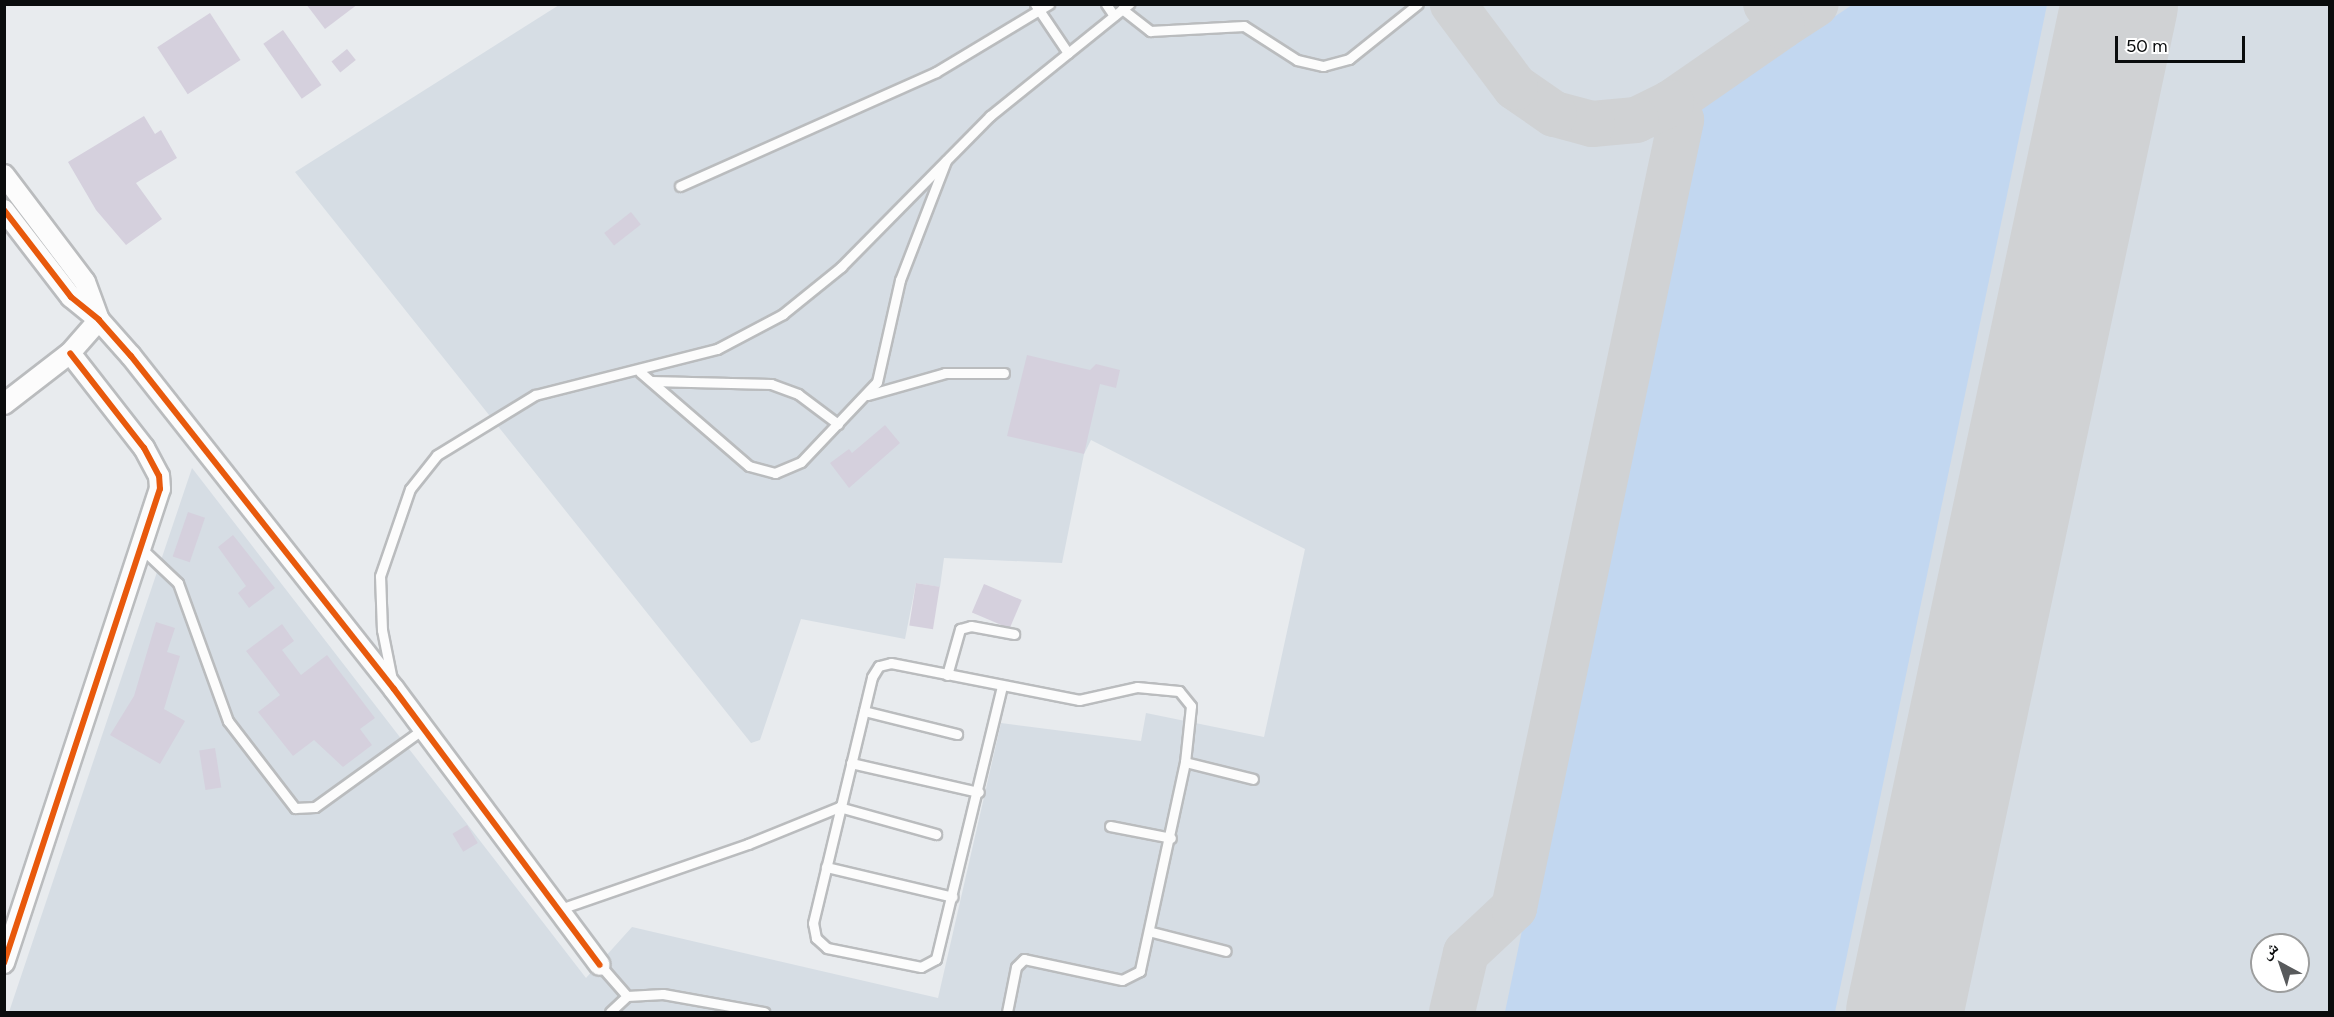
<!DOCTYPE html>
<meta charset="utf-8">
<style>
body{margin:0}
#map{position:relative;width:2334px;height:1017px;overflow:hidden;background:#e8ebee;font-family:Figtree,"Noto Naskh Arabic",sans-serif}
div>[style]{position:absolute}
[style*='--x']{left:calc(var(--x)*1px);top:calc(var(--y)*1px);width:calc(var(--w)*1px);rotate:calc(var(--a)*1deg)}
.built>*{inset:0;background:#d6dde4}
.green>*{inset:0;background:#c2d7f0}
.taxiway>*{height:46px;margin:-23px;padding:0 23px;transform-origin:23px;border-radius:23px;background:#d0d2d4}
.runway>*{height:117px;margin:-58.5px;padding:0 58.5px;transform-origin:58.5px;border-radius:58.5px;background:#d0d2d4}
.building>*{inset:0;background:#d5d0dd;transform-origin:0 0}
.roads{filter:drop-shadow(2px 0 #babcbe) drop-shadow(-2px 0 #babcbe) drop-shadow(0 2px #babcbe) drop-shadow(0 -2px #babcbe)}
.service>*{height:9px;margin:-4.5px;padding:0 4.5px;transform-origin:4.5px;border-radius:4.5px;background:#fcfcfc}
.minor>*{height:20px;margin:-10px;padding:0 10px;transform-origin:10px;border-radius:10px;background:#fcfcfc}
.cycleway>*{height:6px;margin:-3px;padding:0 3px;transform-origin:3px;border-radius:3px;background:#e8590c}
span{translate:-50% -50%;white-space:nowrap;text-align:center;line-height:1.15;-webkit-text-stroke:4.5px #fff;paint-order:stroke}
.frame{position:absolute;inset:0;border:6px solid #0a0c0d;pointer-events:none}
.north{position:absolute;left:2250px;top:933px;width:60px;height:60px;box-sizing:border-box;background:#fff;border:2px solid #9d9e9e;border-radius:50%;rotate:320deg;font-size:16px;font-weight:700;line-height:24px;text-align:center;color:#0a0c0d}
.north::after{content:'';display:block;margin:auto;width:21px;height:27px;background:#585a5c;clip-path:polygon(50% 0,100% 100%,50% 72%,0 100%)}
.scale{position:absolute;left:2115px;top:36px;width:130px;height:27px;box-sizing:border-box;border:3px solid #0a0c0d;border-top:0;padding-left:8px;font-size:18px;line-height:21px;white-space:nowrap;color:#0a0c0d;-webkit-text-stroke:4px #fff;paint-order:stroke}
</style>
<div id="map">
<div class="built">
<i style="clip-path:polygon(evenodd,559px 5px,2329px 5px,2329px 1012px,9px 1012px,192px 468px,586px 978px,632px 927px,938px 998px,1001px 723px,1141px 741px,1146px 713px,1264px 737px,1305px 549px,1091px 440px,1084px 454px,1062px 563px,944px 558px,940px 587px,916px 583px,905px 639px,801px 619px,760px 740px,751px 743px,295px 172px,559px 5px,2262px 945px,2298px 945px,2298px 981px,2262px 981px,2262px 945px)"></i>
</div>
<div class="green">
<i style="clip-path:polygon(1852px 5px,2047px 5px,1835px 1012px,1505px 1012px,1672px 210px,1702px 105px)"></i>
</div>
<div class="taxiway">
<i style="--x:1782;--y:26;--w:40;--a:-32.9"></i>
<i style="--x:1671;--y:103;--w:135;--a:-34.7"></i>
<i style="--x:1782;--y:26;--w:27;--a:-126"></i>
<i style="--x:1452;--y:1012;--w:61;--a:-76.7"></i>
<i style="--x:1466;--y:953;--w:66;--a:-43.2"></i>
<i style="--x:1514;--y:908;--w:806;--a:-78.03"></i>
<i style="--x:1681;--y:120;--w:20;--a:-120"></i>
<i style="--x:1671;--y:103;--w:39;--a:154"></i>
<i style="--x:1636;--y:120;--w:44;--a:174.8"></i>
<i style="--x:1592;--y:124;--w:39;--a:-165"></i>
<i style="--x:1554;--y:114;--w:47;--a:-145.3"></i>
<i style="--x:1515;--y:87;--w:104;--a:-126.8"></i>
</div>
<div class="runway">
<i style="--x:1904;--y:1012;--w:1031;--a:-77.96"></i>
</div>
<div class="building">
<i style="clip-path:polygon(306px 4px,358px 4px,325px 29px)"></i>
<i style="left:210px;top:13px;width:56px;height:63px;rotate:57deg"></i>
<i style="left:283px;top:30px;width:67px;height:24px;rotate:55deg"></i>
<i style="left:347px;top:49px;width:14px;height:20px;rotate:51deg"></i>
<i style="clip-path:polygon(144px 116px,155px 134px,161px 130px,177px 158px,136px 183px,162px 219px,126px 245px,96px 210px,68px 162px)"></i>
<i style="left:631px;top:212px;width:16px;height:34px;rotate:52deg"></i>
<i style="clip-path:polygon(1027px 355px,1090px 370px,1096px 364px,1120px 370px,1116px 388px,1100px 384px,1084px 454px,1007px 436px)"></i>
<i style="clip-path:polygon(885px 425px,900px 443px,849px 488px,830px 463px,849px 449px,852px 453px)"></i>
<i style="left:188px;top:512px;width:18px;height:47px;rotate:19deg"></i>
<i style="clip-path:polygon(233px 535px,275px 588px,249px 608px,238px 593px,246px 586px,218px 547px)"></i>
<i style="left:916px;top:583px;width:24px;height:43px;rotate:9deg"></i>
<i style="left:984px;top:584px;width:41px;height:31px;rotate:23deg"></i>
<i style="clip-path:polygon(156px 622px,175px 628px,167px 652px,180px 656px,164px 709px,185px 721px,160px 764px,110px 735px,134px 696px)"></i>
<i style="clip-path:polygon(282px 624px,294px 641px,282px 650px,301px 675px,327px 655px,375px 718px,360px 729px,372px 745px,343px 767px,314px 740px,293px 756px,258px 712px,280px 695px,246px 651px)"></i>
<i style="left:215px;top:748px;width:40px;height:16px;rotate:81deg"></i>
<i style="left:467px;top:825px;width:21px;height:17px;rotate:59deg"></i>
</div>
<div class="roads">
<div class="service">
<i style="--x:1035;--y:4;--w:59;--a:56"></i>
<i style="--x:1106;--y:4;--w:14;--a:56"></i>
<i style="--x:1122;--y:9;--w:36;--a:38"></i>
<i style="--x:1150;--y:31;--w:94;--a:-3"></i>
<i style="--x:1244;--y:26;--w:63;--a:32.7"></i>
<i style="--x:1297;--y:60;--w:27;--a:13"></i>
<i style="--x:1323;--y:66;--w:27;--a:-15"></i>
<i style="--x:1349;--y:59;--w:88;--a:-38.6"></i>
<i style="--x:680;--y:186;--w:280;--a:-24"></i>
<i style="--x:936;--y:72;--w:132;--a:-31"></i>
<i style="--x:640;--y:372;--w:144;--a:40.8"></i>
<i style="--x:749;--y:466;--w:27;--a:15"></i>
<i style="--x:775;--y:473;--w:28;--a:-23"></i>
<i style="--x:801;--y:462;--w:110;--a:-46.5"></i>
<i style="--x:877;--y:382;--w:105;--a:-77.3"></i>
<i style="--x:900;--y:280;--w:128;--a:-68.9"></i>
<i style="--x:651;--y:381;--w:120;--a:1.4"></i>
<i style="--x:771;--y:384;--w:29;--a:20"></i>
<i style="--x:798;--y:394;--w:50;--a:36.9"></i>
<i style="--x:868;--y:395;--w:80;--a:-15.9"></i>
<i style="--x:945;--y:373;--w:59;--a:0"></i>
<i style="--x:141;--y:548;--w:51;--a:43.4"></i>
<i style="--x:178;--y:583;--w:147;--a:70.1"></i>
<i style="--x:228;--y:721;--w:110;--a:52.4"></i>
<i style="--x:295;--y:808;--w:20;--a:-3"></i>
<i style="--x:315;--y:807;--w:133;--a:-35.8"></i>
<i style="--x:947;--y:675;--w:48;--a:-74.2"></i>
<i style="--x:960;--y:629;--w:11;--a:-15"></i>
<i style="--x:971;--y:626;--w:44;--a:10.5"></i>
<i style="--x:392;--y:680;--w:51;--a:-101.3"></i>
<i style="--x:382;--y:630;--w:54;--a:-92.1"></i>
<i style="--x:380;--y:576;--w:92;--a:-71"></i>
<i style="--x:410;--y:489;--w:43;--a:-51.5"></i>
<i style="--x:437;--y:455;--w:115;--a:-31.5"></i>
<i style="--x:535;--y:395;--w:188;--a:-14.2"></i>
<i style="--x:717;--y:349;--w:75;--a:-27.9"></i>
<i style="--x:783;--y:314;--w:75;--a:-39"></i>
<i style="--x:841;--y:267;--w:212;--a:-45.4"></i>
<i style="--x:990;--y:116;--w:179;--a:-38.9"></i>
<i style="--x:1002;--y:686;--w:281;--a:103.6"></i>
<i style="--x:936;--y:959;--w:17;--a:152"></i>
<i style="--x:921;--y:967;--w:96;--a:-168.6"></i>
<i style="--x:827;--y:948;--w:15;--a:-138"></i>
<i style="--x:816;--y:938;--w:15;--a:-101"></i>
<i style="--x:813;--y:923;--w:253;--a:-76.5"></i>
<i style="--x:872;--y:677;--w:13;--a:-58"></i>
<i style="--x:879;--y:666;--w:12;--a:-14"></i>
<i style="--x:891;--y:663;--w:192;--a:11.1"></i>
<i style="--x:1079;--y:700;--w:59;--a:-12.6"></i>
<i style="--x:1137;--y:687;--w:42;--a:5.4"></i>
<i style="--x:1179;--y:691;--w:19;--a:51"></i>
<i style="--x:1191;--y:706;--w:56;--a:96.1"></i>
<i style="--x:1185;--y:762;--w:214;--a:102.2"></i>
<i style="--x:1140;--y:971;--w:20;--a:153"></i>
<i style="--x:1122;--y:980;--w:100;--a:-167.9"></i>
<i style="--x:1024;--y:959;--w:11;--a:135"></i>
<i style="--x:1016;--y:967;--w:46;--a:101.3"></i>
<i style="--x:864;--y:711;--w:96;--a:13.9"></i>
<i style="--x:1185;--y:762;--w:70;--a:14"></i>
<i style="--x:851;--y:763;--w:131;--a:12.8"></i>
<i style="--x:1110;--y:826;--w:62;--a:11.1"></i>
<i style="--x:826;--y:867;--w:130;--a:13.3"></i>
<i style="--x:560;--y:909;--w:199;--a:-19.1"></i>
<i style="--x:748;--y:844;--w:98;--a:-22.1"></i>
<i style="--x:839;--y:807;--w:101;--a:15.6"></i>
<i style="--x:1152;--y:932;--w:76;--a:14.4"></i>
<i style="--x:600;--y:965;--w:41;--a:48.9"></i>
<i style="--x:627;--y:996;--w:36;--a:-3"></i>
<i style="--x:663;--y:994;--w:103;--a:10.1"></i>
<i style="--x:610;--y:1012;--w:23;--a:-43"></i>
</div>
<div class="minor">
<i style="--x:4;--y:175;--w:134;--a:52.9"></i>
<i style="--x:85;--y:282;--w:40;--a:69.8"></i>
<i style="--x:4;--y:210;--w:110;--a:52.4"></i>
<i style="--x:71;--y:297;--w:36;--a:39"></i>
<i style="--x:99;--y:320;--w:48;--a:48.4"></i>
<i style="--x:131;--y:356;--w:424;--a:51.7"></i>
<i style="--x:394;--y:689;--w:344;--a:53.3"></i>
<i style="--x:4;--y:404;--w:83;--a:-37.7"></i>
<i style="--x:70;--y:353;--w:44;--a:-48.7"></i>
<i style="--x:4;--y:963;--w:499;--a:-71.8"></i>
<i style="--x:160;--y:489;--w:13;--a:-94"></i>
<i style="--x:159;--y:476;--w:32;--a:-118"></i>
<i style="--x:144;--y:448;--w:120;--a:-127.9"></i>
</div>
</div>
<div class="cycleway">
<i style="--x:4;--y:210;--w:110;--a:52.4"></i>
<i style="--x:71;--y:297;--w:36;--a:39"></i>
<i style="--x:99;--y:320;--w:48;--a:48.4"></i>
<i style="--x:131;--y:356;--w:424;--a:51.7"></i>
<i style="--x:394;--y:689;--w:344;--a:53.3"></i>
<i style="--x:4;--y:963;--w:499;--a:-71.8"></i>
<i style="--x:160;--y:489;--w:13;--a:-94"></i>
<i style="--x:159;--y:476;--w:32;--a:-118"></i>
<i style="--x:144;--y:448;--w:120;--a:-127.9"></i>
</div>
<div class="frame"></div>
<div class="north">ش</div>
<div class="scale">50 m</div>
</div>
